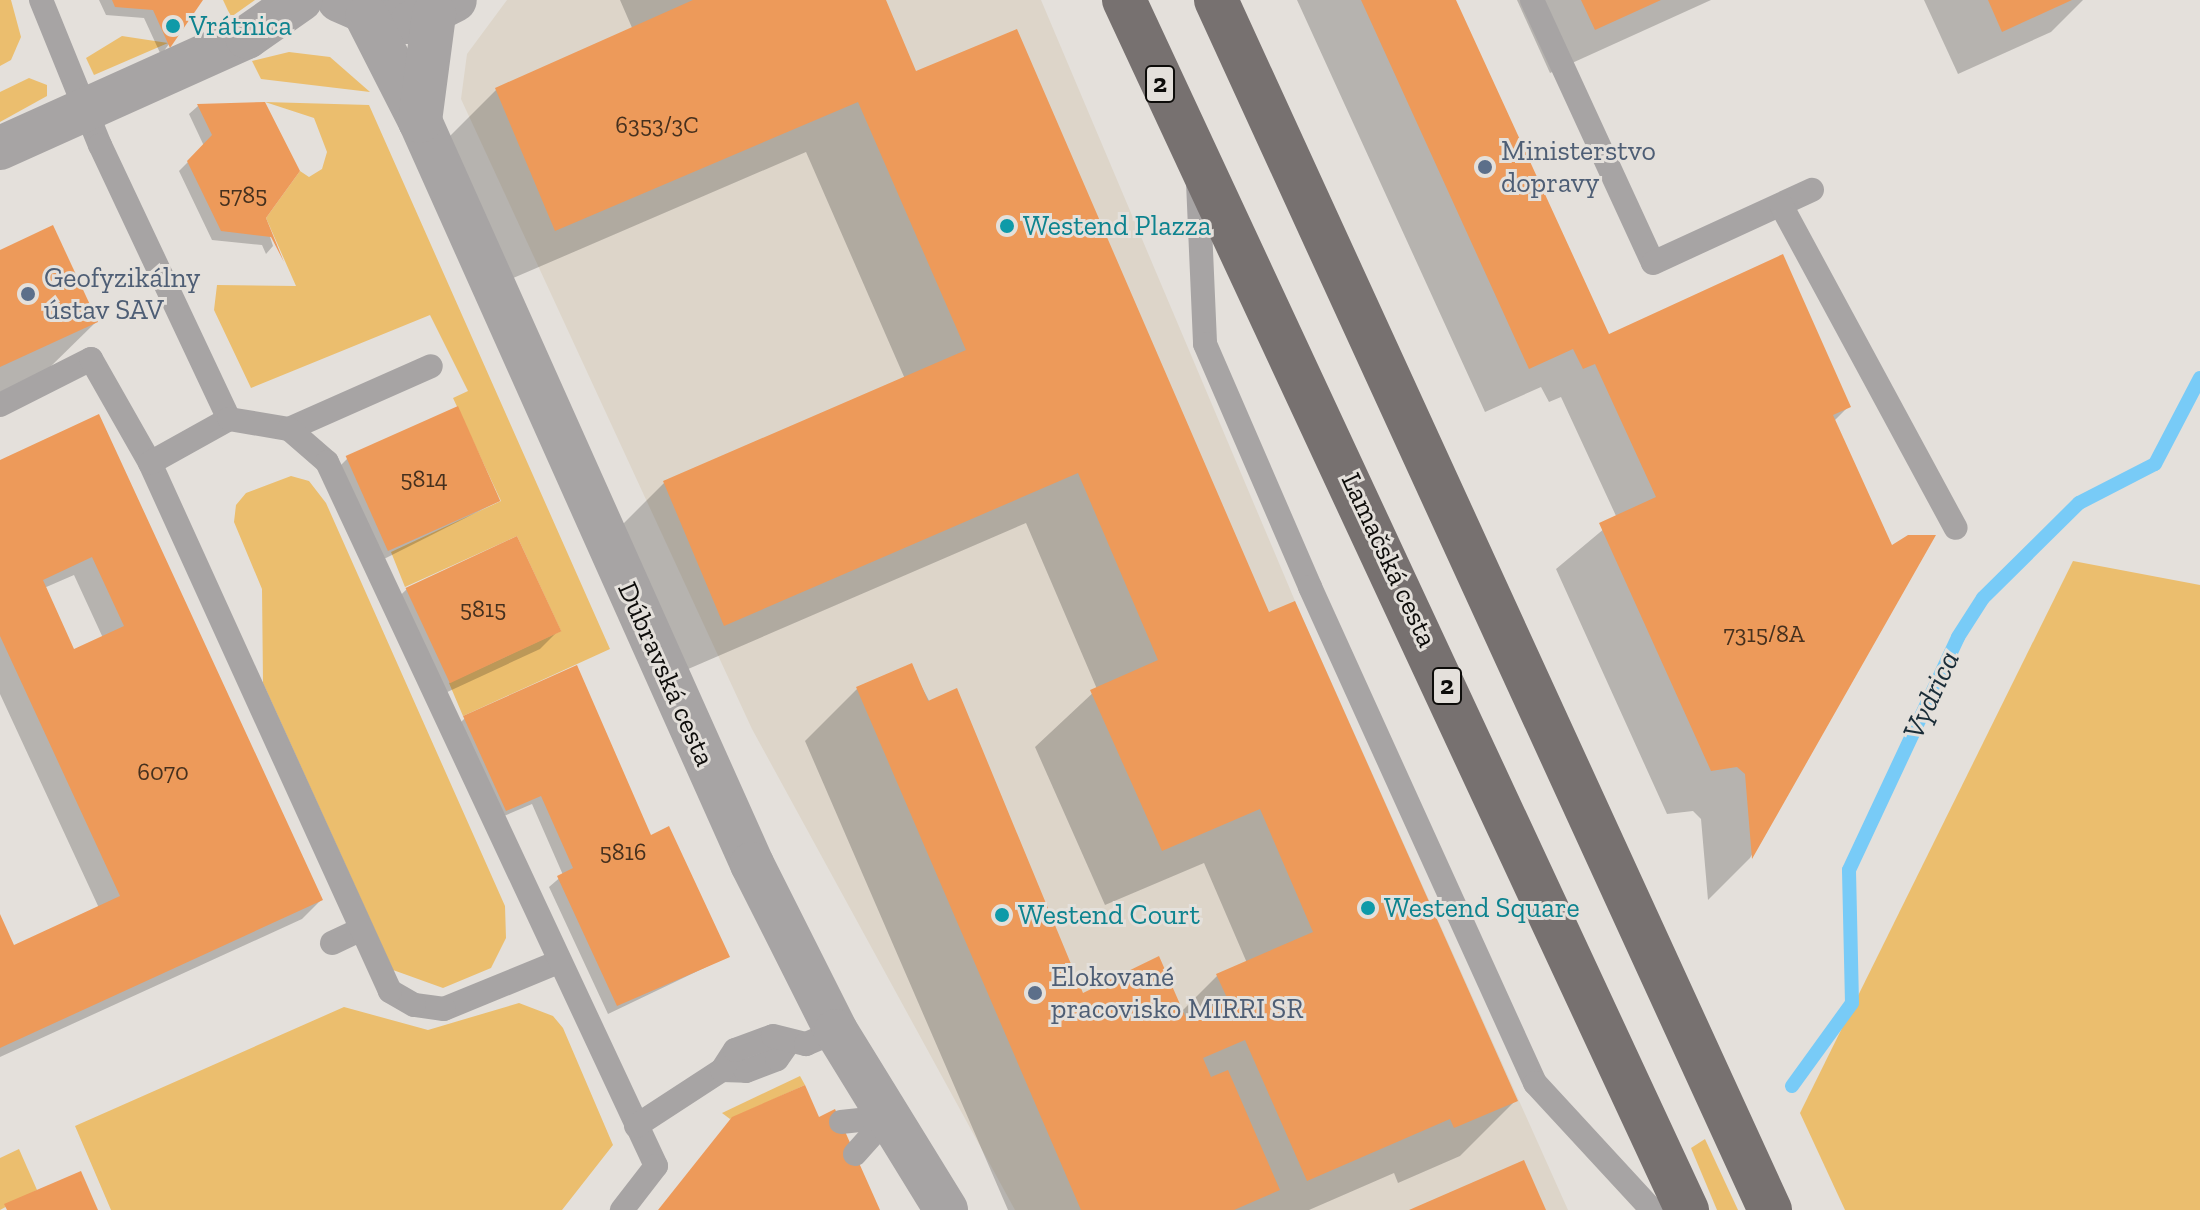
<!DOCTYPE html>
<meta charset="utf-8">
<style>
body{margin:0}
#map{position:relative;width:2200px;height:1210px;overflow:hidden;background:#e4e0db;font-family:"Zilla Slab",serif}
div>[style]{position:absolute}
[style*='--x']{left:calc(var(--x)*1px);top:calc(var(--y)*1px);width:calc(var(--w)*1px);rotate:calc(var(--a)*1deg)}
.built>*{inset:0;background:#ddd5c9}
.green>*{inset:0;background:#ebbe6e}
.shadow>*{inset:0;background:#0003}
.stream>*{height:14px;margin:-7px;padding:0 7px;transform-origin:7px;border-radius:7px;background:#78cbf7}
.building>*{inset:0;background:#ed9a5a;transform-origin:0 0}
.lane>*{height:24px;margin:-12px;padding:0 12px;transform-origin:12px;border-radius:12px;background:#a7a4a4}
.street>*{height:44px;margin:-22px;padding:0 22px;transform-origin:22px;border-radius:22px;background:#a7a4a4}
.primary>*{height:44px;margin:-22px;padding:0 22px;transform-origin:22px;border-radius:22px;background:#777170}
.dots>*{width:22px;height:22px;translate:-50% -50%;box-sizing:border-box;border:4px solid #e4e0db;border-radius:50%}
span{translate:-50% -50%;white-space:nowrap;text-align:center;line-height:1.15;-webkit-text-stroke:6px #e4e0db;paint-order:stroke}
.number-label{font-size:24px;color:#45301e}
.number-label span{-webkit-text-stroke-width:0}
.shield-label span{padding:2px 6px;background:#e4e0db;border:2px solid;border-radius:6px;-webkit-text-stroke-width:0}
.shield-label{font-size:26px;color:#0d0c0a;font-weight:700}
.culture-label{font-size:28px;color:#0d838f}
.left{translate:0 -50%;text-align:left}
.service-label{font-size:28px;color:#4e5e75}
.street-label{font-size:28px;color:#0d0c0a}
.water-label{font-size:30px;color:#1a2d38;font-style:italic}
</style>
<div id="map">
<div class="built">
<i style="clip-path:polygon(507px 0,1041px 0,1295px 601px,1568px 1210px,1015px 1210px,752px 729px,461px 99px,467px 54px)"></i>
</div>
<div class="green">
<i style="clip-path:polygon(0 0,11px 0,21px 37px,11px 60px,0 66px)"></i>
<i style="clip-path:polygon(223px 0,255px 0,231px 17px)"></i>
<i style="clip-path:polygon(122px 36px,168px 43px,94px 75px,86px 58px)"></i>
<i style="clip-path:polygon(289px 52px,330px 57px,370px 92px,261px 79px,252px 61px)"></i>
<i style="clip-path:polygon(29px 78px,47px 85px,47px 96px,0 122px,0 92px)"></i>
<i style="clip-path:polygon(265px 102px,369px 105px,610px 649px,463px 716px,449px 683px,561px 631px,517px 536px,405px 587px,391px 552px,501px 501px,453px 398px,468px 391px,430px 315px,251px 388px,214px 310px,217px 285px,296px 286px,266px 218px,300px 171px,309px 177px,322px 169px,327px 152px,314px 118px)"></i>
<i style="clip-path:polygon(291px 476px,309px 481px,326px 503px,505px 906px,506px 938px,491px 968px,443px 988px,393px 970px,263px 683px,262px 589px,234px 522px,236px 505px,246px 493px)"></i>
<i style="clip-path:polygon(2073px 561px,2200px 585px,2200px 1210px,1845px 1210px,1800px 1113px)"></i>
<i style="clip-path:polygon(519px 1003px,553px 1016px,563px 1028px,613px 1145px,562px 1210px,111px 1210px,75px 1126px,344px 1007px,428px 1030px)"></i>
<i style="clip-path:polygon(800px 1076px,805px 1085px,730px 1119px,722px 1113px)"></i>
<i style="clip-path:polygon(1705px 1139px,1738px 1210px,1717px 1210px,1691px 1148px)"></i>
<i style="clip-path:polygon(19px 1149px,37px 1190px,0 1210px,0 1158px)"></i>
</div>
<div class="shadow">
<i style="clip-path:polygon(99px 0,201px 0,161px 55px,144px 18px,106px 15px)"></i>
<i style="clip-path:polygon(620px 0,884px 0,915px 74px,1267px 612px,1516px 1100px,1460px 1156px,1398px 1183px,1394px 1173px,1309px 1210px,1008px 1210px,805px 741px,857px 689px,911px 666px,1082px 996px,1181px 1012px,1218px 975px,1247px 963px,1204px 863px,1105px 905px,1035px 747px,1097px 689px,1026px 523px,672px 676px,612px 535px,664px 483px,905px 379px,806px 152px,504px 282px,444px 142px,496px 90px,633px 30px)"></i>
<i style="clip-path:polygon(1297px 0,1454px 0,1607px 336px,1848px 407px,1834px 421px,1891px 548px,1932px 537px,1750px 858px,1708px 900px,1701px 819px,1693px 811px,1667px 814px,1556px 569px,1617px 518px,1561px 397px,1549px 402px,1541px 387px,1485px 412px)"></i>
<i style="clip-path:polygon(1517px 0,1711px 0,1550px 73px)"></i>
<i style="clip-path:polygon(1924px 0,2083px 0,2051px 32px,1958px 74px)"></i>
<i style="clip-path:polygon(264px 104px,264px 218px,273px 246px,266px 254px,262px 245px,212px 240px,179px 171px,204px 146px,189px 114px,198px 106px)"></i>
<i style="clip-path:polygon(0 252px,96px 322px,44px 373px,0 393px)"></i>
<i style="clip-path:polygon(evenodd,98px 417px,321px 900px,302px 919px,0 1057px,0 919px,13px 948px,99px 908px,0 694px,0 462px,98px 417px,74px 575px,103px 638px,73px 651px,44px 588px,74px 575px)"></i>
<i style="clip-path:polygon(348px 458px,499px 501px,382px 560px,339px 467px)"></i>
<i style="clip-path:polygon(407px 589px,558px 631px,540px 649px,430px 700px,388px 607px)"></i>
<i style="clip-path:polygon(465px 718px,650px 838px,727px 957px,608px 1014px,549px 887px,563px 875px,532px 804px,497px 819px,456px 727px)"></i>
</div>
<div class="stream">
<i style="--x:1792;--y:1086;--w:102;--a:-54.1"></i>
<i style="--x:1852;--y:1003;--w:133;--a:-91.3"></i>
<i style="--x:1849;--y:870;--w:257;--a:-64.9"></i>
<i style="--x:1958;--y:637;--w:46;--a:-57.3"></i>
<i style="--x:1983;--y:598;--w:135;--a:-44.7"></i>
<i style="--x:2079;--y:503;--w:85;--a:-27.2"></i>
<i style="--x:2155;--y:464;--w:97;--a:-62.4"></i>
</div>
<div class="building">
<i style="clip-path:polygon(112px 0,203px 0,170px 48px,153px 10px,115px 7px)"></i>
<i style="clip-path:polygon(693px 0,886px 0,916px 71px,1017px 29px,1269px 612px,1295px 601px,1518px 1101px,1454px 1128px,1450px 1119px,1307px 1181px,1245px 1040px,1203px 1058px,1211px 1077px,1228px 1070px,1280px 1190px,1234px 1210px,1081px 1210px,856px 687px,912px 663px,928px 701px,957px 688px,1083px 993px,1159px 956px,1186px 1018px,1228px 1000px,1216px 974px,1313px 932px,1260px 809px,1162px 851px,1090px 690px,1158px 660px,1078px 473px,724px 626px,663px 481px,966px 350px,858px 102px,555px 231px,495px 88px)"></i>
<i style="clip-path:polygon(1361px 0,1456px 0,1609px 334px,1783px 254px,1851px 407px,1833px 415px,1892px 545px,1908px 535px,1936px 535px,1752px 859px,1745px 774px,1737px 767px,1711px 771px,1599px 523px,1656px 497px,1595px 364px,1583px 369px,1573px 349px,1529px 369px)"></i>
<i style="clip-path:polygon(1581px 0,1661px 0,1595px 30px)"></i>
<i style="clip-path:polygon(1988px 0,2072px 0,2002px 32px)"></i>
<i style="clip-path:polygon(265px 102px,300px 171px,266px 218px,284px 262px,271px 237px,221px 231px,187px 161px,212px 135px,197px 104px)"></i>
<i style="clip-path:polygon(53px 225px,98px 322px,0 367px,0 250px)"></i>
<i style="left:458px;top:406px;width:104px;height:123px;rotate:66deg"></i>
<i style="clip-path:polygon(evenodd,99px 414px,323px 900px,0 1048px,0 914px,14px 945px,120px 896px,0 636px,0 460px,99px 414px,92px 557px,124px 626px,74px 649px,43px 580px,92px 557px)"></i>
<i style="left:517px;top:536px;width:105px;height:123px;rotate:65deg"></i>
<i style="clip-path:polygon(577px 665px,651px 835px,669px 826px,730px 957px,617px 1006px,557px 876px,573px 868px,541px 796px,506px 811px,463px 716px)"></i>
<i style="clip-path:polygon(805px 1085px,819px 1117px,835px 1109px,880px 1210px,658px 1210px,732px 1117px)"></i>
<i style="clip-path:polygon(1524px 1160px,1546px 1210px,1409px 1210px)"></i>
<i style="clip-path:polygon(81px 1171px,98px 1210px,7px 1210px,4px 1204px)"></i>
</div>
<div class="lane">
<i style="--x:41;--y:0;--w:157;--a:67.9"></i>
<i style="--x:100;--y:145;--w:303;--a:64.8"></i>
<i style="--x:1532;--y:0;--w:289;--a:65.3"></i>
<i style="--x:1653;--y:263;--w:175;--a:-24.7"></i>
<i style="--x:1198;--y:182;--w:162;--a:87.5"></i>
<i style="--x:1205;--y:344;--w:265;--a:66.6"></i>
<i style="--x:1310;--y:587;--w:545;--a:65.6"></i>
<i style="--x:1535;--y:1083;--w:173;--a:47.3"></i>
<i style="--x:1781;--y:205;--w:367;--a:61.6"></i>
<i style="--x:0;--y:405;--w:102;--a:-26.8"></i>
<i style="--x:91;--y:359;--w:120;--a:60.4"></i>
<i style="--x:289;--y:429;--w:155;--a:-23.9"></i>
<i style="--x:332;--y:943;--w:29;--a:-25"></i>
<i style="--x:556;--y:963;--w:121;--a:157.7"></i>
<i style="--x:444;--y:1009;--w:30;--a:-172"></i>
<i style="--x:414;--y:1005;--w:28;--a:-150"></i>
<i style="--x:390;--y:991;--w:580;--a:-114.44"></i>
<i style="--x:150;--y:463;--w:90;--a:-29.1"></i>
<i style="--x:229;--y:419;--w:61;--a:9.5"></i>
<i style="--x:289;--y:429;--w:50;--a:41"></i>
<i style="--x:327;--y:462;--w:777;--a:64.95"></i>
<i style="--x:656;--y:1166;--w:56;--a:127.7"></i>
<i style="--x:722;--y:1070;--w:24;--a:2"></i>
<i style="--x:746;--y:1071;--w:33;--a:-21"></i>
<i style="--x:777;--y:1059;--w:21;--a:-55"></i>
<i style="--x:841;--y:1122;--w:47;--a:-6.1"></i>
<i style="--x:636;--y:1126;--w:103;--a:-33.1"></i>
<i style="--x:722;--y:1070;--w:24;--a:-57"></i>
<i style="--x:735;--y:1050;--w:40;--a:-20.2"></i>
<i style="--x:773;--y:1036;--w:34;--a:14"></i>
<i style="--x:806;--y:1044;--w:33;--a:-23"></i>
<i style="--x:855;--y:1154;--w:50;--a:-48.3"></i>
</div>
<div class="street">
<i style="--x:339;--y:0;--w:55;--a:23.7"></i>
<i style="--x:389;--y:22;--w:23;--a:0"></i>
<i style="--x:412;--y:22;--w:48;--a:-27.1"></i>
<i style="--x:367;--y:17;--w:117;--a:63"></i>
<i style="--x:420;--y:121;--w:814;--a:65.92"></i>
<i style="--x:752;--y:864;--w:187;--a:63.3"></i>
<i style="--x:836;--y:1031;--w:210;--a:58.4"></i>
<i style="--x:420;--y:121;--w:108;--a:-82.5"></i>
<i style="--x:0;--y:148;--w:271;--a:-24.2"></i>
<i style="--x:247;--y:37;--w:65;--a:-34.9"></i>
</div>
<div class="primary">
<i style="--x:1124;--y:0;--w:1335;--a:65.05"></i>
<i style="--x:1216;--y:0;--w:1331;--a:65.4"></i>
</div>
<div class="dots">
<i style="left:173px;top:26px;background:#0f9aa8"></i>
<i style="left:1485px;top:167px;background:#5c6f8a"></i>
<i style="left:1007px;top:226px;background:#0f9aa8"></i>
<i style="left:28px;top:294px;background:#5c6f8a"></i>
<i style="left:1368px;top:908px;background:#0f9aa8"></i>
<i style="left:1002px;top:915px;background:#0f9aa8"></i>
<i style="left:1035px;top:993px;background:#5c6f8a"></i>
</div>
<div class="number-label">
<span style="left:657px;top:125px">6353/3C</span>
<span style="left:243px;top:195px">5785</span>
<span style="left:424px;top:479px">5814</span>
<span style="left:483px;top:609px">5815</span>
<span style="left:1764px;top:634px">7315/8A</span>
<span style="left:163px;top:772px">6070</span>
<span style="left:623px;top:852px">5816</span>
</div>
<div class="shield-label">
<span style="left:1160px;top:84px">2</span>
<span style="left:1447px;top:686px">2</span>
</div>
<div class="culture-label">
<span class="left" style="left:189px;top:26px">Vrátnica</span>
<span class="left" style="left:1023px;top:226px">Westend Plazza</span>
<span class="left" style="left:1384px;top:908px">Westend Square</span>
<span class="left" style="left:1018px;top:915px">Westend Court</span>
</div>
<div class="service-label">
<span class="left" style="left:1501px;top:167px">Ministerstvo<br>dopravy</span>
<span class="left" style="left:44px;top:294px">Geofyzikálny<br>ústav SAV</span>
<span class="left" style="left:1051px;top:993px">Elokované<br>pracovisko MIRRI SR</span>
</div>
<div class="street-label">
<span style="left:1389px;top:560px;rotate:65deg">Lamačská cesta</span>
<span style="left:666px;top:674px;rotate:66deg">Dúbravská cesta</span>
</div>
<div class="water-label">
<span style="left:1931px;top:695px;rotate:-65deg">Vydrica</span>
</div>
</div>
